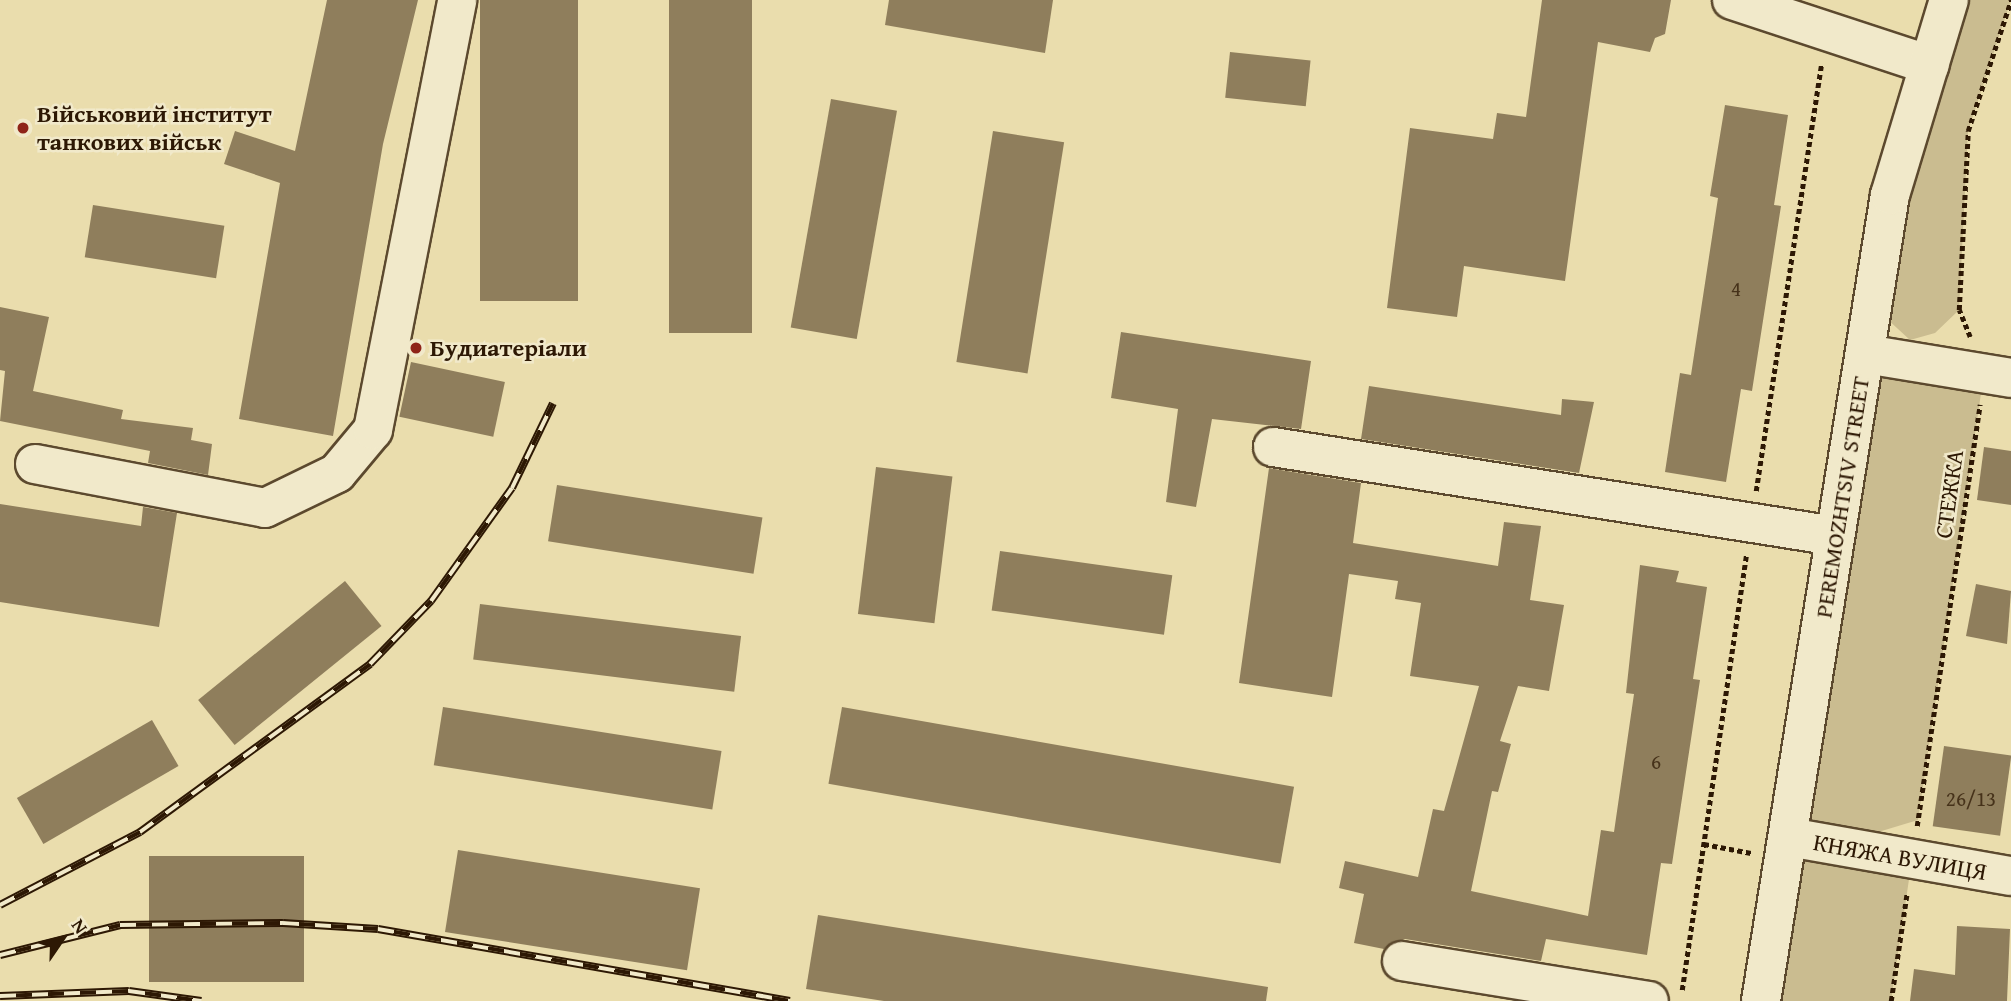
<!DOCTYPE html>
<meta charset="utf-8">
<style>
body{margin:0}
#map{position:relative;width:2011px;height:1001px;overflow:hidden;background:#eaddad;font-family:"Gentium Book Plus",serif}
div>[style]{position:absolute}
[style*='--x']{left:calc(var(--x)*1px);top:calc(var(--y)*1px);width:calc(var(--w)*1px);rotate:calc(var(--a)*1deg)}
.green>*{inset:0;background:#cabc90}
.building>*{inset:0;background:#8f7e5c;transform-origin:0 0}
.path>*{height:4.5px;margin-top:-2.25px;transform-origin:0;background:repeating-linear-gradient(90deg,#2d1804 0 5px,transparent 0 8.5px)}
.roads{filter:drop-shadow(2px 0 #5c492e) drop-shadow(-2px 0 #5c492e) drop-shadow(0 2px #5c492e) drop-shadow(0 -2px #5c492e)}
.minor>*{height:38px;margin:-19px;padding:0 19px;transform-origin:19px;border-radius:19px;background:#f1e9ca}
.rail>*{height:8px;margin-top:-4px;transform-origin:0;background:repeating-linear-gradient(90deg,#f1e9ca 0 16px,#2d1804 0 32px);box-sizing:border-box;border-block:2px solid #2d1804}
.dots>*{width:19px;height:19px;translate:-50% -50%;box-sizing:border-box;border:4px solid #f1e9ca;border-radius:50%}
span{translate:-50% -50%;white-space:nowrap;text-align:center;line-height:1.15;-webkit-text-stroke:5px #f1e9ca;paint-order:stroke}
.number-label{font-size:21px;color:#46321a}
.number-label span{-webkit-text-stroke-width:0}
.poi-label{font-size:24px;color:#2d1804;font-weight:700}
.left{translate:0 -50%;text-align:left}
.street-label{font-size:24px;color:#2d1804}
.north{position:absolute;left:28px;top:903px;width:70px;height:70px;-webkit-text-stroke:5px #f1e9ca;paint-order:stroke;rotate:55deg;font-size:19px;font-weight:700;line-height:28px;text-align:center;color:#2d1804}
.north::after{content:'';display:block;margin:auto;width:24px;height:32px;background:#2d1804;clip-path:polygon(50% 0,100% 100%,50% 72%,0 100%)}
</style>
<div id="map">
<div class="green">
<i style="clip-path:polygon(1949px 0,2011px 0,1968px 131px,1959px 310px,1935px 333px,1910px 340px,1873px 306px)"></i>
<i style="clip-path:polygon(1898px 359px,1984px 373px,1918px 820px,1875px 833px,1821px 824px,1793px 807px,1859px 390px)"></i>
<i style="clip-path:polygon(1789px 837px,1912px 859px,1891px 1001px,1761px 1001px)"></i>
</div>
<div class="building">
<i style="clip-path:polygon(327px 0,418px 0,383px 144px,333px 436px,239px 419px,280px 183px,224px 164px,235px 131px,295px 151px)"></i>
<i style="left:480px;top:0;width:98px;height:301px"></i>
<i style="left:669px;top:0;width:83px;height:333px"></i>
<i style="clip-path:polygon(889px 0,1053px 0,1045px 53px,885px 25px)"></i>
<i style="clip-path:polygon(1542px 0,1671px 0,1665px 34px,1655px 38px,1650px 52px,1598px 42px,1565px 281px,1464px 266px,1457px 317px,1387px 308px,1410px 128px,1493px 139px,1497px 113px,1526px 117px)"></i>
<i style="left:1230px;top:52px;width:81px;height:46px;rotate:6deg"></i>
<i style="left:831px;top:99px;width:67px;height:232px;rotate:10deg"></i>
<i style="clip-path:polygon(1725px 105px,1788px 115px,1774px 205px,1781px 206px,1752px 391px,1741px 389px,1726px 482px,1665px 472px,1680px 373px,1691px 375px,1718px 198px,1710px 196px)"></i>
<i style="left:993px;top:131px;width:72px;height:234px;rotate:9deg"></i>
<i style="left:93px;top:205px;width:133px;height:53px;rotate:9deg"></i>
<i style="clip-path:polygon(0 307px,49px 317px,33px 391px,123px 410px,121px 419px,193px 428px,191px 440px,212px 444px,208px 475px,148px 463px,150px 451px,0 421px,5px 371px,0 370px)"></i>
<i style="clip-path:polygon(1121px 332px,1311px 361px,1301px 429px,1212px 419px,1196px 507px,1166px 502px,1178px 409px,1111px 398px)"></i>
<i style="left:411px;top:362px;width:96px;height:56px;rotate:12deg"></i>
<i style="clip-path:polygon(1369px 386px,1561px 415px,1562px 399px,1594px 402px,1579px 473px,1361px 439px)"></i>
<i style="clip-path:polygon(1984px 447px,2011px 451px,2011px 505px,1977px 500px)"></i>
<i style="left:876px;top:467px;width:77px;height:148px;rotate:7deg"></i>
<i style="clip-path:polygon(1269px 468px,1361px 483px,1353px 543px,1498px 566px,1504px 522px,1541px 526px,1530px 600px,1564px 605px,1549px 691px,1518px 686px,1500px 741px,1511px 744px,1498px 792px,1492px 791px,1471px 891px,1588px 916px,1601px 830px,1614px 832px,1634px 694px,1626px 693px,1640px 565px,1679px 571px,1676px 582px,1707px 587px,1693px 679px,1700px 680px,1672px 864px,1661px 863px,1647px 955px,1546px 939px,1541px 961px,1405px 939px,1384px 949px,1354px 943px,1364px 894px,1339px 888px,1345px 861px,1418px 877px,1433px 809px,1444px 811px,1479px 686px,1410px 676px,1421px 603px,1395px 599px,1398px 581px,1349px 574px,1332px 697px,1239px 683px)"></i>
<i style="left:557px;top:485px;width:208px;height:57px;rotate:9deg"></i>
<i style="clip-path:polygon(0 504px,141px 526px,143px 507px,177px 513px,159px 627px,0 602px)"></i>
<i style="left:1000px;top:551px;width:174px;height:60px;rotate:8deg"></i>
<i style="left:345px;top:581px;width:58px;height:189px;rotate:51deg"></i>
<i style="clip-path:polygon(1976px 584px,2011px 591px,2007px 644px,1966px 636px)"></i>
<i style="left:480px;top:604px;width:263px;height:56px;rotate:7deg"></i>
<i style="left:443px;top:707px;width:282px;height:59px;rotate:9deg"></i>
<i style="left:842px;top:707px;width:459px;height:78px;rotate:10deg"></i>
<i style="left:152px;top:720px;width:53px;height:156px;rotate:60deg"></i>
<i style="left:1944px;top:746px;width:68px;height:81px;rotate:8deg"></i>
<i style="left:458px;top:850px;width:245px;height:83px;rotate:9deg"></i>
<i style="left:304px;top:856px;width:126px;height:155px;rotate:90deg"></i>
<i style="clip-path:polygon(818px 915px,1268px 987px,1266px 1001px,884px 1001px,806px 989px)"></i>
<i style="clip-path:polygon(1957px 926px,2010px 929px,2007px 1001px,1910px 1001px,1914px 969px,1955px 975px)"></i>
</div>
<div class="path">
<i style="--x:1970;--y:337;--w:29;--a:-112"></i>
<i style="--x:1959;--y:310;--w:179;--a:-87.1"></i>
<i style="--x:1968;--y:131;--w:138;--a:-71.8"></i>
<i style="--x:1756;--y:491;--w:432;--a:-81.3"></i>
<i style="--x:1917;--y:826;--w:426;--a:-81.5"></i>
<i style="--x:1704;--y:844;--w:48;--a:10.8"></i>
<i style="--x:1682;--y:990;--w:440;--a:-81.6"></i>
<i style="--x:1891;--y:1001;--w:109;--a:-81.6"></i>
</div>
<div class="roads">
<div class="minor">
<i style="--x:1732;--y:0;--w:208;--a:18.2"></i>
<i style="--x:1866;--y:354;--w:147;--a:9.4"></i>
<i style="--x:1273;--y:447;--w:569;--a:9"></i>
<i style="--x:35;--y:464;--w:234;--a:10.8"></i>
<i style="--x:265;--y:508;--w:80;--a:-25.9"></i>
<i style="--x:337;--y:473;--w:56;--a:-50.1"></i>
<i style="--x:373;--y:430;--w:438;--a:-78.9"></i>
<i style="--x:1789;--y:837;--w:225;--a:10"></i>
<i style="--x:1402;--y:961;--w:250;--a:9.2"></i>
<i style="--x:1761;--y:1001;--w:816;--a:-80.91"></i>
<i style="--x:1890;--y:195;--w:204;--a:-73.2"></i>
</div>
</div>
<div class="rail">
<i style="--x:0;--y:905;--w:158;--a:-27.5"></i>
<i style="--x:140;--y:832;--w:285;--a:-36.1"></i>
<i style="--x:370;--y:664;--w:88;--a:-45.9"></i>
<i style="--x:431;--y:601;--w:139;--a:-54.4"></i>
<i style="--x:512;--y:488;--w:94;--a:-64.2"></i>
<i style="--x:0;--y:955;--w:124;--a:-14"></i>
<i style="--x:120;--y:925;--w:163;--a:-0.7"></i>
<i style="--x:283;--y:923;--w:95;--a:3.6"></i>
<i style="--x:378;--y:929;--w:418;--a:9.9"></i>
<i style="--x:0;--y:996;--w:129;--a:-2.2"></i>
<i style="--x:129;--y:991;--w:73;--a:7.9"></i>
</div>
<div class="dots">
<i style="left:23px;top:128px;background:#8f2418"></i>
<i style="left:416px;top:348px;background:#8f2418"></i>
</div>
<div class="number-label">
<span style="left:1736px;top:289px">4</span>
<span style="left:1656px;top:762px">6</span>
<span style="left:1971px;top:799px">26/13</span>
</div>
<div class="poi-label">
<span class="left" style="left:37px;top:128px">Військовий інститут<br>танкових військ</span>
<span class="left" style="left:430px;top:348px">Будиатеріали</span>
</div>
<div class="street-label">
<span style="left:1949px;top:494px;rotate:-82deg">СТЕЖКА</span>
<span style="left:1842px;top:497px;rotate:-81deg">PEREMOZHTSIV STREET</span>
<span style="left:1900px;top:857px;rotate:10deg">КНЯЖА ВУЛИЦЯ</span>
</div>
<div class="north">N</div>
</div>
